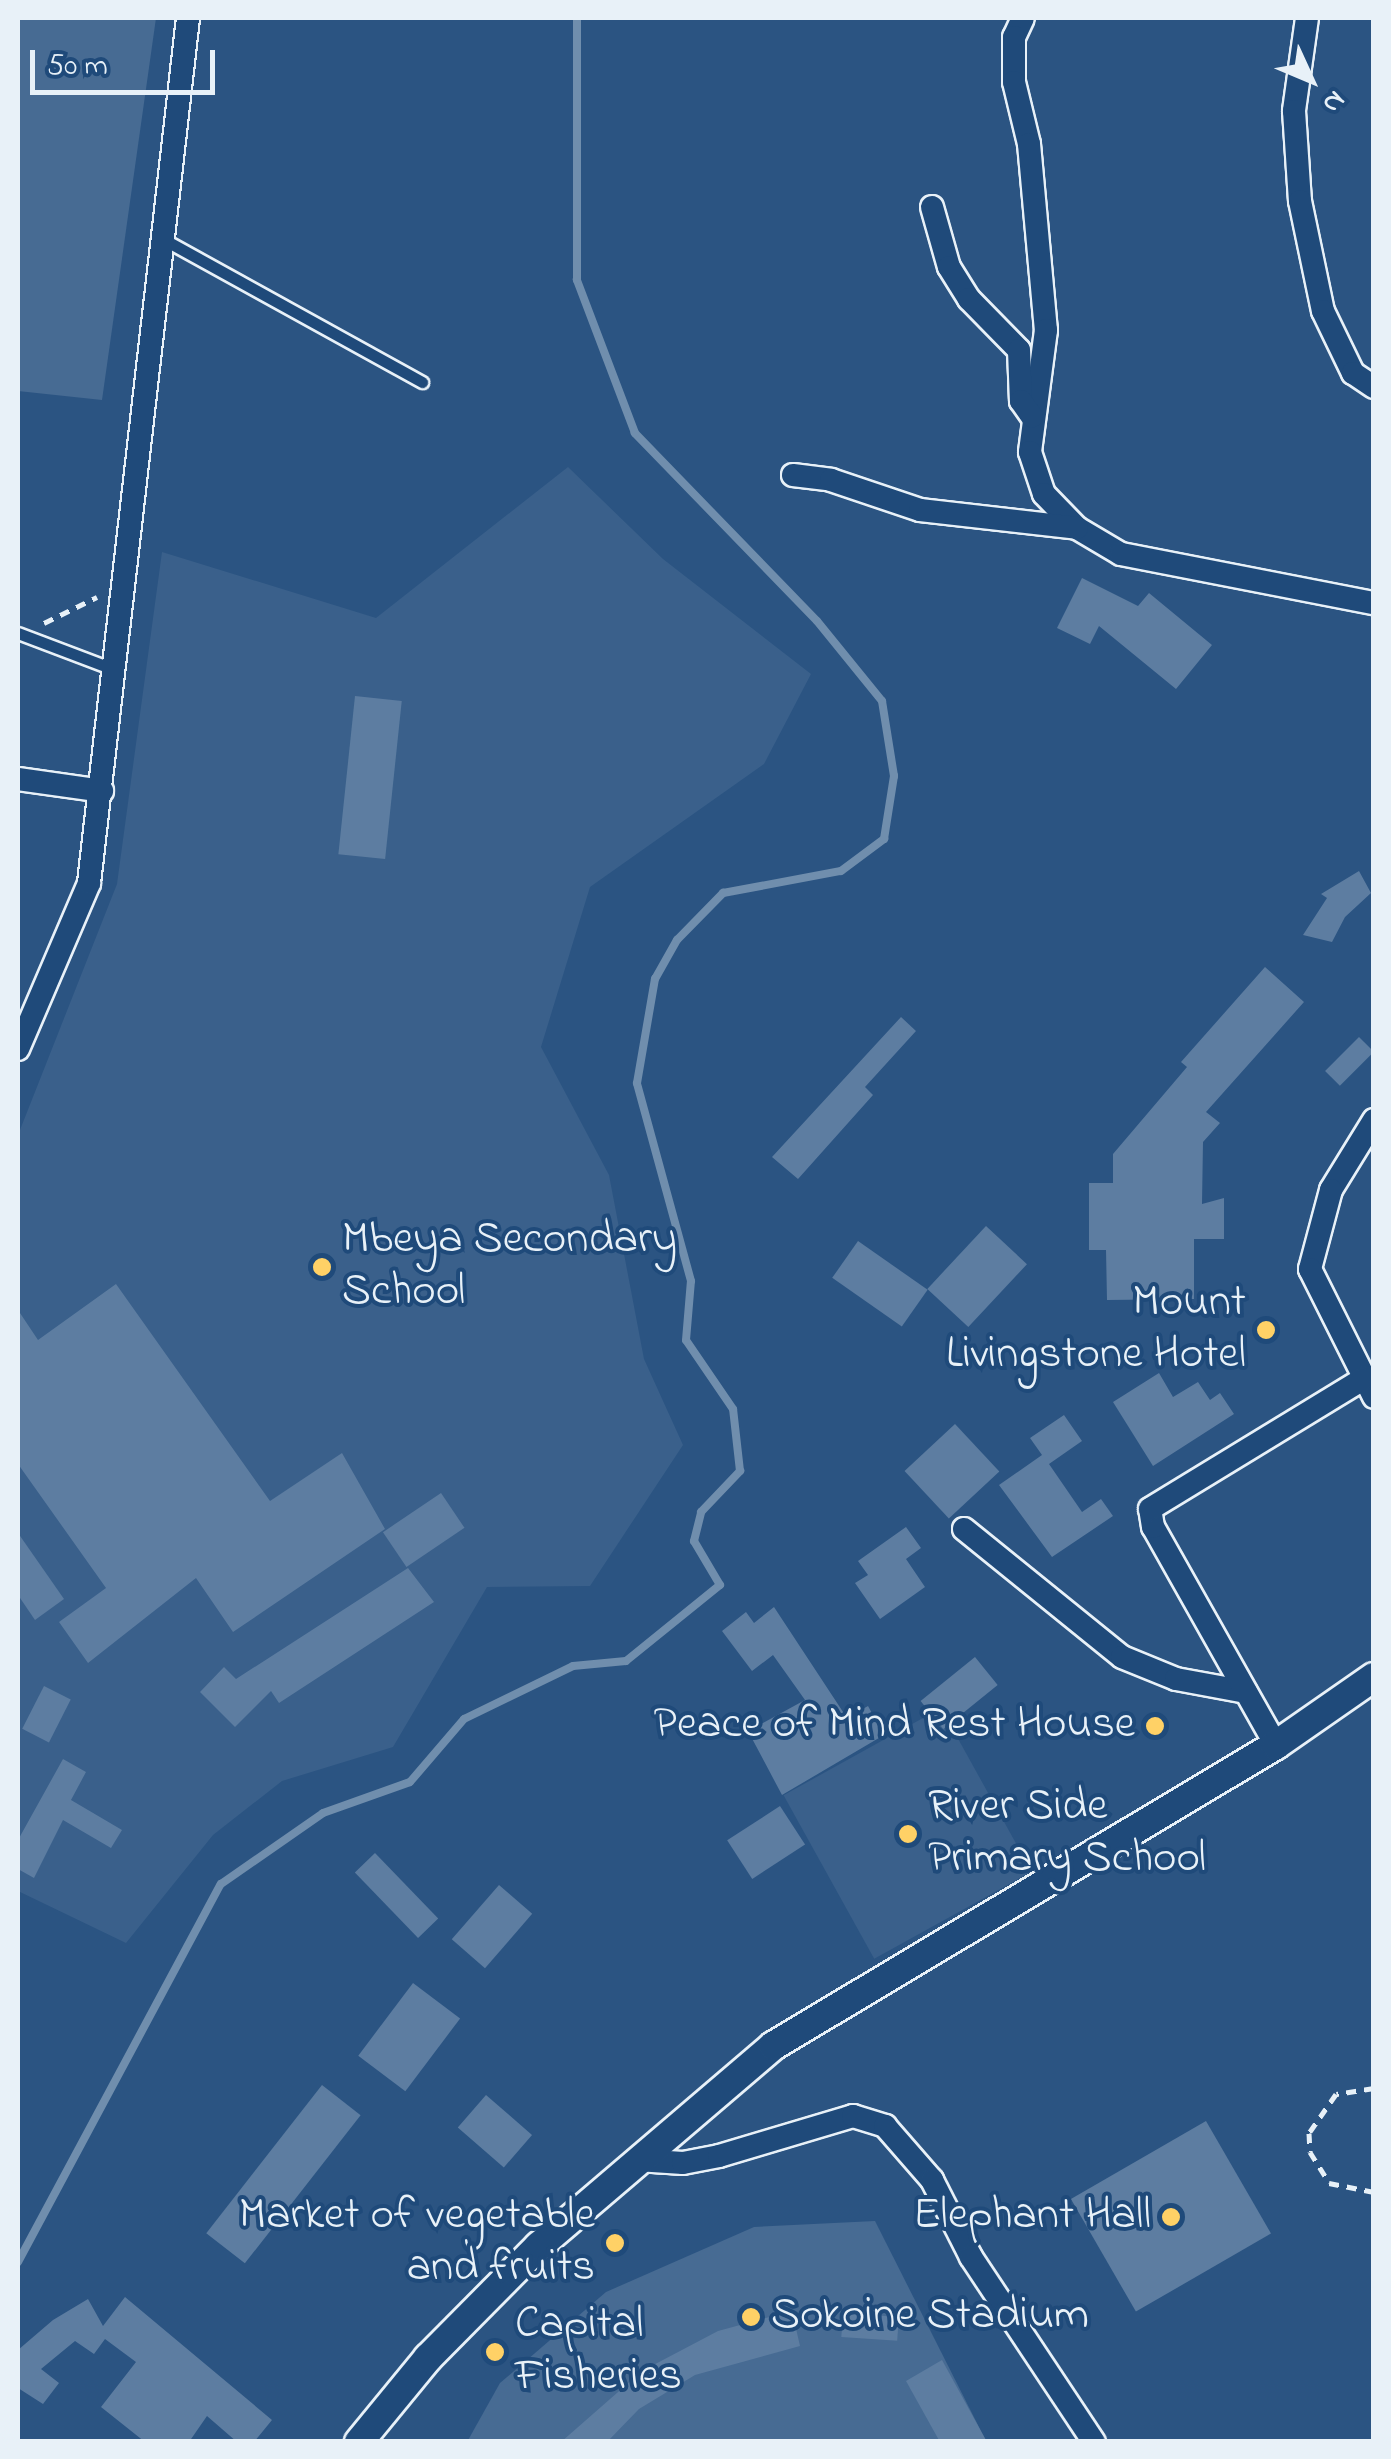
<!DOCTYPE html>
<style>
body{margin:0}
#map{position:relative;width:1391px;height:2459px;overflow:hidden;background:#2b5482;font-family:"Indie Flower",sans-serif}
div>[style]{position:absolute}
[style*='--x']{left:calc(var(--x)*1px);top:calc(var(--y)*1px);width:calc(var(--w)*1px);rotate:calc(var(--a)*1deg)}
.built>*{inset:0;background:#3a608b;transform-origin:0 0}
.green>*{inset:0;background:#476b93}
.stream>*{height:8px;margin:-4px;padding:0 4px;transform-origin:4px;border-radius:4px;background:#708ead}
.building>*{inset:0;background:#5d7da1;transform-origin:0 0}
.path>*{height:5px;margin-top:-2.5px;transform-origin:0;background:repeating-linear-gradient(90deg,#e8f1f8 0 10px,transparent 0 18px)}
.roads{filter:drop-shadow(2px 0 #e8f1f8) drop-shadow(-2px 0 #e8f1f8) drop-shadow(0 2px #e8f1f8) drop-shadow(0 -2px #e8f1f8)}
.service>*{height:11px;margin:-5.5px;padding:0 5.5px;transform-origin:5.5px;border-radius:5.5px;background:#1f4a7a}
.minor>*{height:22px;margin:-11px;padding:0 11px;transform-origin:11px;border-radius:11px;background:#1f4a7a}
.tertiary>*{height:28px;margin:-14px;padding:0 14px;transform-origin:14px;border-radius:14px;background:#1f4a7a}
.dots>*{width:28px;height:28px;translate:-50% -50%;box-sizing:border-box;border:5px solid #1f4a7a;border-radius:50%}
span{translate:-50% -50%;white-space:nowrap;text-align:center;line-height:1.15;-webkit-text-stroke:8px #1f4a7a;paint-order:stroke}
.poi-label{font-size:45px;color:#e8f1f8}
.left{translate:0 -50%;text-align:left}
.right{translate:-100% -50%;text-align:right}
.frame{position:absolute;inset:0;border:20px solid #e8f1f8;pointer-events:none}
.north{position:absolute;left:1261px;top:30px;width:100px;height:100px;-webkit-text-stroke:8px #1f4a7a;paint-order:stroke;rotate:134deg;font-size:28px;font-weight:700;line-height:40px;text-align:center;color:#e8f1f8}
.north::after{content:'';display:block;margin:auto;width:35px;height:45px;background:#e8f1f8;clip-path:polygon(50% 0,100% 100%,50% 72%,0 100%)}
.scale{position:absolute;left:30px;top:50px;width:185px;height:45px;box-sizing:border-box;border:5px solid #e8f1f8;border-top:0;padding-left:12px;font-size:30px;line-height:35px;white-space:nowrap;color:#e8f1f8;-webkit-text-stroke:8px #1f4a7a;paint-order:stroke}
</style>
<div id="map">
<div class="built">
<i style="clip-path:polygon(568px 467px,663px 559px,811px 674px,764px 764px,590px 887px,541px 1047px,609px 1175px,644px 1359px,683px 1445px,590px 1586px,487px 1587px,393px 1747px,282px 1781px,213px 1835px,126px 1943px,18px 1891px,18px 1135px,117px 884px,162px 552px,376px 618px)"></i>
<i style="left:941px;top:1708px;width:187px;height:180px;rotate:61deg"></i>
</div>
<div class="green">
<i style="clip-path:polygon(18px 18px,156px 18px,102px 400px,18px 391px)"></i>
<i style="clip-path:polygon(875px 2221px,986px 2441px,467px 2442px,500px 2383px,606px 2292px,754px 2227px)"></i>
</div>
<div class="stream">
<i style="--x:18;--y:2262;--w:429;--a:-61.8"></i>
<i style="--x:221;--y:1884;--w:124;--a:-34.8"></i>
<i style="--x:323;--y:1813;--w:92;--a:-19.6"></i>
<i style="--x:410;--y:1782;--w:83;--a:-49.4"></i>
<i style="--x:464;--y:1719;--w:121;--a:-25.9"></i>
<i style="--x:573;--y:1666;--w:53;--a:-5.4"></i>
<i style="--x:626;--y:1661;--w:121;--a:-39"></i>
<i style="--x:720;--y:1585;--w:51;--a:-120.6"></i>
<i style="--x:694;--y:1541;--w:30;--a:-76"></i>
<i style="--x:701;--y:1512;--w:57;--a:-46.4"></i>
<i style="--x:740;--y:1471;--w:62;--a:-96.4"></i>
<i style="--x:733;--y:1409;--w:83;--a:-124.3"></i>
<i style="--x:686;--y:1340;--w:59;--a:-85.2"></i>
<i style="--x:691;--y:1281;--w:205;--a:-105.3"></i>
<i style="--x:637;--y:1083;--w:106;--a:-80.2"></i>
<i style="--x:655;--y:979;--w:45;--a:-60.6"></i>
<i style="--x:677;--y:940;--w:66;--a:-45.6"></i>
<i style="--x:723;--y:893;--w:120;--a:-10.6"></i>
<i style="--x:841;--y:871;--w:54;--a:-36.7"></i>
<i style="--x:884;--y:839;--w:64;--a:-81"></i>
<i style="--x:894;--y:776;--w:76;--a:-99.1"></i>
<i style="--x:882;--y:701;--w:103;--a:-129.1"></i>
<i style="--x:817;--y:621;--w:262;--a:-134.1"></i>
<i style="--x:635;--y:433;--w:164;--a:-110.8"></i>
<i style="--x:577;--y:280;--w:262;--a:-90"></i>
</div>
<div class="building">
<i style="clip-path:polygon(1082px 578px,1138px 606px,1149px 593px,1212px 645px,1176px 689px,1099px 626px,1090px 644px,1057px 628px)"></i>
<i style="left:355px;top:696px;width:47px;height:159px;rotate:6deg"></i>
<i style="clip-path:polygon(1359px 871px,1371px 893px,1345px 917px,1332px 942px,1303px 935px,1327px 898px,1321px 894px)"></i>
<i style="clip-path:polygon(1265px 967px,1304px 1002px,1206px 1112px,1220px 1123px,1203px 1142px,1202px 1204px,1224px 1198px,1224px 1239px,1194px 1239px,1194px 1299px,1107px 1300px,1106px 1250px,1089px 1250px,1089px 1183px,1113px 1183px,1113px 1154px,1187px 1067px,1181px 1062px)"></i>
<i style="clip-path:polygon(901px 1017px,916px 1031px,865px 1087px,873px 1095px,798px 1179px,772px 1157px)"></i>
<i style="left:1359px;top:1037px;width:21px;height:48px;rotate:45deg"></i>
<i style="left:986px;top:1226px;width:56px;height:86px;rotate:43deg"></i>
<i style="left:858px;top:1241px;width:85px;height:45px;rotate:35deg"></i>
<i style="clip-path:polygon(116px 1284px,270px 1501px,342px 1453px,385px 1529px,233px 1632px,196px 1578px,88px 1663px,59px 1622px,106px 1588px,18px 1464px,18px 1310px,38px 1340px)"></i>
<i style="clip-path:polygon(1159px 1373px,1173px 1397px,1198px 1382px,1210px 1400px,1220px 1393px,1234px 1414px,1153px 1466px,1113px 1402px)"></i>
<i style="clip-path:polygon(1064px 1415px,1082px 1441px,1049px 1464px,1082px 1512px,1101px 1499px,1113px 1516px,1052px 1557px,999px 1485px,1042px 1455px,1030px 1438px)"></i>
<i style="left:955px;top:1424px;width:65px;height:69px;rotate:47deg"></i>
<i style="left:441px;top:1493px;width:42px;height:70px;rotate:56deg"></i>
<i style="clip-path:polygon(906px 1527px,921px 1548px,906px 1559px,925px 1587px,880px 1619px,855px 1583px,868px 1575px,858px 1561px)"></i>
<i style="clip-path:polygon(18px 1533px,64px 1599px,35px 1620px,18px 1595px)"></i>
<i style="clip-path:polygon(408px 1568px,434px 1602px,279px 1703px,271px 1691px,235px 1727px,200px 1692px,224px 1667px,236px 1679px)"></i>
<i style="clip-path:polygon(774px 1607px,847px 1718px,868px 1706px,884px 1735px,782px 1795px,748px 1731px,805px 1700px,773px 1655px,752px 1671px,722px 1631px,746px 1612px,754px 1623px)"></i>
<i style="left:975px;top:1657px;width:36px;height:70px;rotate:51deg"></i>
<i style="left:44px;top:1686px;width:30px;height:48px;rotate:27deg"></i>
<i style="clip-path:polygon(63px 1759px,86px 1772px,71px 1800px,122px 1830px,111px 1848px,63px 1820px,34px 1878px,18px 1869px,18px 1840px)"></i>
<i style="left:780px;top:1806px;width:46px;height:63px;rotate:57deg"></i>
<i style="left:375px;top:1853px;width:91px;height:28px;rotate:46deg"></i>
<i style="left:499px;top:1885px;width:44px;height:72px;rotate:41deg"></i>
<i style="left:413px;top:1983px;width:59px;height:91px;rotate:37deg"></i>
<i style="left:322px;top:2085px;width:49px;height:188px;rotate:38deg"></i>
<i style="left:486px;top:2095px;width:61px;height:43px;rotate:41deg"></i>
<i style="left:1206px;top:2121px;width:130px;height:156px;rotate:60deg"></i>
<i style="clip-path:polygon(125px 2297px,272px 2420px,254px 2442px,237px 2442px,207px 2416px,189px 2442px,145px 2442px,101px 2407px,136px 2362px,105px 2339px,94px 2354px,75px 2341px,41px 2369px,59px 2383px,43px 2404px,18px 2388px,18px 2350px,53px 2320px,88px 2299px,103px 2326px)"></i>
<i style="clip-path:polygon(792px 2311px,800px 2346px,695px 2375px,639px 2409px,607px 2442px,561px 2442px,642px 2371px,718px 2331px)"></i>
<i style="left:843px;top:2313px;width:56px;height:24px;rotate:4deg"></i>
<i style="clip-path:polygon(942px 2360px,987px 2442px,940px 2442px,906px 2381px)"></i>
</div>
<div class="path">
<i style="--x:44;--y:623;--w:59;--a:-26.1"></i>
<i style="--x:1374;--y:2088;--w:38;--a:171"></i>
<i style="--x:1336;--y:2094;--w:47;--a:124.7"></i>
<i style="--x:1309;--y:2133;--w:19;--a:87"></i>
<i style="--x:1310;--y:2152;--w:36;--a:58"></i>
<i style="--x:1329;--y:2183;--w:46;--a:11.3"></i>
</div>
<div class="roads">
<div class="service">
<i style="--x:163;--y:239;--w:296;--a:28.9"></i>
<i style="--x:18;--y:633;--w:102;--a:20.8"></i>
</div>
<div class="minor">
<i style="--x:1023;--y:18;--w:21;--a:115"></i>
<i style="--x:1014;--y:37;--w:45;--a:90"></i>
<i style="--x:1014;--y:82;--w:64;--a:76.4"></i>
<i style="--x:1029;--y:144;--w:187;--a:84.8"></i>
<i style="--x:1046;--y:330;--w:123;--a:97.5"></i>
<i style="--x:1030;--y:452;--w:44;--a:71.6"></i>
<i style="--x:1044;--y:494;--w:47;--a:45.9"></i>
<i style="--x:1077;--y:528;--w:51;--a:30.6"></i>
<i style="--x:1121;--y:554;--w:258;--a:11"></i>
<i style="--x:1307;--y:18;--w:94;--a:98"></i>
<i style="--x:1294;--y:111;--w:90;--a:86.2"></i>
<i style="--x:1300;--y:201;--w:112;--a:78.2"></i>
<i style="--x:1323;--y:311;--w:69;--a:64.2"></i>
<i style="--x:1353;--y:373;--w:25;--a:34"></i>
<i style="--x:932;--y:207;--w:62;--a:74.2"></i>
<i style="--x:949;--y:267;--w:38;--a:58"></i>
<i style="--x:969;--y:299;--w:71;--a:45.6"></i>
<i style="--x:1019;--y:350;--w:51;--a:87.8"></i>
<i style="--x:1021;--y:401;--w:19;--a:55"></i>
<i style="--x:793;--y:475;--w:38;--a:7"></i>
<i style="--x:831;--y:480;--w:94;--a:18.6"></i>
<i style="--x:920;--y:510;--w:158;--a:6.5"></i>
<i style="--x:18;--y:779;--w:85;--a:8.1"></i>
<i style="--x:18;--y:1049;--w:181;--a:-66.8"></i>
<i style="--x:89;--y:883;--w:871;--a:-83.47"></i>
<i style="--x:1374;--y:1120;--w:82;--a:121.6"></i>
<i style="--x:1331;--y:1190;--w:82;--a:104.9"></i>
<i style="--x:1310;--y:1269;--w:143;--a:63.4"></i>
<i style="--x:964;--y:1529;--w:203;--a:39"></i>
<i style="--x:1122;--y:1657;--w:58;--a:22.2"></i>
<i style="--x:1176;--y:1679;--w:71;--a:10.5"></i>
<i style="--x:1276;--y:1745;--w:250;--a:-119.4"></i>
<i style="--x:1153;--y:1527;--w:18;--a:-99"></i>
<i style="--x:1150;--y:1509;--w:250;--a:-31.4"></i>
<i style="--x:637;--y:2160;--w:46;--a:3.7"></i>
<i style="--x:683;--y:2163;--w:37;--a:-11"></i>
<i style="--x:719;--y:2156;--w:140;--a:-16.6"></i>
<i style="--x:853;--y:2116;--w:34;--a:17"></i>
<i style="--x:885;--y:2126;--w:72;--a:49"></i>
<i style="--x:932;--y:2180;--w:86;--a:63.1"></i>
<i style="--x:971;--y:2257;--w:222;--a:56.4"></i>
</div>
<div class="tertiary">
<i style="--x:359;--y:2442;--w:109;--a:-50.6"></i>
<i style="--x:428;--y:2358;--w:158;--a:-45.3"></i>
<i style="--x:539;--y:2246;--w:308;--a:-40.5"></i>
<i style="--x:773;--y:2046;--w:586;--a:-30.9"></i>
<i style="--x:1276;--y:1745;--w:119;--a:-34.8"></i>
</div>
</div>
<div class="dots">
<i style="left:322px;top:1267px;background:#ffd166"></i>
<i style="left:1266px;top:1330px;background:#ffd166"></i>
<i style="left:1155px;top:1726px;background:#ffd166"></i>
<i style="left:908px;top:1834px;background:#ffd166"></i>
<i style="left:1171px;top:2217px;background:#ffd166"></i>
<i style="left:615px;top:2243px;background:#ffd166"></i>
<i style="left:751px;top:2317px;background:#ffd166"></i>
<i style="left:495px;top:2352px;background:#ffd166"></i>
</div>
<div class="poi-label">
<span class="left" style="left:342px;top:1267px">Mbeya Secondary<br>School</span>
<span class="right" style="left:1246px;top:1330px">Mount<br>Livingstone Hotel</span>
<span class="right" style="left:1135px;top:1726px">Peace of Mind Rest House</span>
<span class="left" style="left:928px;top:1834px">River Side<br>Primary School</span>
<span class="right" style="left:595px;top:2243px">Market of vegetable<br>and fruits</span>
<span class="right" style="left:1151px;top:2217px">Elephant Hall</span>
<span class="left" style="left:771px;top:2317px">Sokoine Stadium</span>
<span class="left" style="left:515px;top:2352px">Capital<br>Fisheries</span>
</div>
<div class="frame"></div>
<div class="north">N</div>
<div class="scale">50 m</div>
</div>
